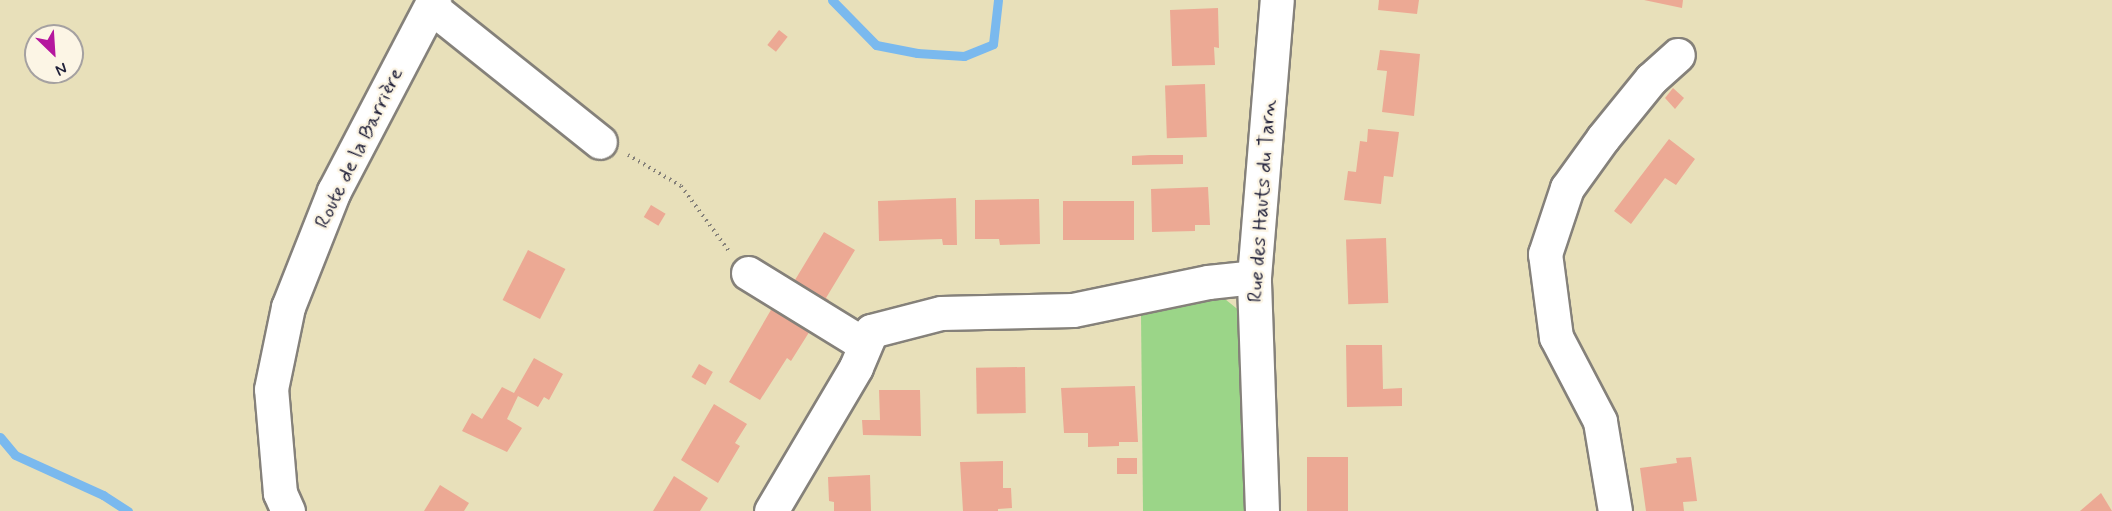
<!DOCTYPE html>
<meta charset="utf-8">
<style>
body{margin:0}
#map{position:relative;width:2112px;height:511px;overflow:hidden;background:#e8e0ba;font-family:Mynerve,sans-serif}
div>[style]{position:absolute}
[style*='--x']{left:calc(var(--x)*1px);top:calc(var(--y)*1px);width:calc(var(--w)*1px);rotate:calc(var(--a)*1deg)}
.green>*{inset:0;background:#9bd588}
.stream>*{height:9px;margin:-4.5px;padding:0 4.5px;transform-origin:4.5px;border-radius:4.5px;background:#7ab9ee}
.building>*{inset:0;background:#eca994;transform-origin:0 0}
.path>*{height:4px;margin-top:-2px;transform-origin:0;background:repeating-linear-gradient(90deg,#85817a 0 1.5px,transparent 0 6px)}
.roads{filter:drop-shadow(2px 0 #85817a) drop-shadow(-2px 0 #85817a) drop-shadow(0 2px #85817a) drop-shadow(0 -2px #85817a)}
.minor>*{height:33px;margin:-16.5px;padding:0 16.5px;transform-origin:16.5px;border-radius:16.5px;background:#fff}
span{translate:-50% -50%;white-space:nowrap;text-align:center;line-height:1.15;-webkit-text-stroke:5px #fcf5e5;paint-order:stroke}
.street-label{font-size:21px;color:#22223b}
.north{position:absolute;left:24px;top:24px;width:60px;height:60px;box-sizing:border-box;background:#fcf5e5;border:2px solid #a5a1a1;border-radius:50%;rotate:155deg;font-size:16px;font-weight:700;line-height:24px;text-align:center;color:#22223b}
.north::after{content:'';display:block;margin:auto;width:21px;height:27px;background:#b5179e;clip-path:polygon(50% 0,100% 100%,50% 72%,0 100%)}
</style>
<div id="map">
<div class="green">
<i style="clip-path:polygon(1215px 291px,1246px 316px,1249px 511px,1143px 511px,1141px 315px)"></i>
</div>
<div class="stream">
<i style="--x:832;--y:0;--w:63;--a:45.6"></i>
<i style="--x:876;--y:45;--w:42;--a:11"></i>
<i style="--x:917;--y:53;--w:47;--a:3.7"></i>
<i style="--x:964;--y:56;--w:31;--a:-22"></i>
<i style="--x:993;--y:44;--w:44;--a:-83.5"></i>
<i style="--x:0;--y:437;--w:23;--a:50"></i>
<i style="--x:15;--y:455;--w:97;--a:24.4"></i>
<i style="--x:103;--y:495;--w:30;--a:33"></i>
</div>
<div class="building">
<i style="clip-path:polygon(1379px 0,1419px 0,1417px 14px,1378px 10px)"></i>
<i style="clip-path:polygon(1644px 0,1683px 0,1682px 8px)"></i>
<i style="clip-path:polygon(1218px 8px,1219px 48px,1214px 47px,1215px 65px,1172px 66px,1170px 10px)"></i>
<i style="left:779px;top:30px;width:11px;height:19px;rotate:38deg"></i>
<i style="clip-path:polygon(1380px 50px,1420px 54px,1414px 116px,1382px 112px,1387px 71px,1377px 70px)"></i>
<i style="left:1205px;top:84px;width:53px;height:40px;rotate:88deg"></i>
<i style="clip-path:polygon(1673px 88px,1684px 98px,1675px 109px,1665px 98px)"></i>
<i style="clip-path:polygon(1368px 129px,1399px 132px,1393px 177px,1384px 176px,1381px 204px,1344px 200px,1348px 171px,1356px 172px,1360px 141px,1367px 142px)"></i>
<i style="clip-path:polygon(1669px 139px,1695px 159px,1676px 185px,1665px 178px,1631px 224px,1614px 211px)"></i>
<i style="clip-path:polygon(1150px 155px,1183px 155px,1183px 164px,1132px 165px,1132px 156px)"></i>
<i style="clip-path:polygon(1208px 187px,1210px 225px,1195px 225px,1195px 231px,1152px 232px,1151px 189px)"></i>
<i style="clip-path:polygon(956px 198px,957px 245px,943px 245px,942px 239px,879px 241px,878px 201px)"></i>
<i style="clip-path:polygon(1039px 199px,1040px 244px,1000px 245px,999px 239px,975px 239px,975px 200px)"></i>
<i style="left:1134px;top:201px;width:39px;height:71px;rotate:90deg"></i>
<i style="left:651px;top:205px;width:17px;height:14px;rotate:31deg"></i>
<i style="clip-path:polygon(824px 232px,855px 250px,826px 298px,829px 300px,821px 314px,763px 279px,771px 266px,795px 280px)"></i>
<i style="left:1386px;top:238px;width:65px;height:40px;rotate:88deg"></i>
<i style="left:528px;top:250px;width:42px;height:56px;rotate:27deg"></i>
<i style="clip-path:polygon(775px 303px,813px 326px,791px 361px,787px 358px,760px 400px,729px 382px)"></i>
<i style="clip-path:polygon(1346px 345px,1382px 345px,1383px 389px,1402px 388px,1402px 406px,1347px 407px)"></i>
<i style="clip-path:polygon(534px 358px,563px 374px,549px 400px,544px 397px,538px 407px,518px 396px,507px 419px,522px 428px,507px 452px,462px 431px,472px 413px,482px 419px,502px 387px,514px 393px)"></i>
<i style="left:699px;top:364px;width:16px;height:15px;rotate:30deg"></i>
<i style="left:1025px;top:367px;width:46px;height:49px;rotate:89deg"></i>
<i style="clip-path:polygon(1135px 386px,1138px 442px,1119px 442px,1119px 446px,1088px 447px,1088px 433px,1064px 433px,1061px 388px)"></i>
<i style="clip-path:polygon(879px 390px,920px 390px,921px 436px,863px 435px,862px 420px,880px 420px)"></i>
<i style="clip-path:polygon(714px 404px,747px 424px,735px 443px,740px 446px,718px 483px,681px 460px)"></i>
<i style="left:1307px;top:457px;width:41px;height:54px"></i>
<i style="clip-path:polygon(1691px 457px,1697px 501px,1683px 502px,1684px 511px,1646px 511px,1640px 468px,1677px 463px,1676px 458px)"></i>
<i style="left:1117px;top:458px;width:20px;height:16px"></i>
<i style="clip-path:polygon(1003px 461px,1003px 488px,1011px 488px,1012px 508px,998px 509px,998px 511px,963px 511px,960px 462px)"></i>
<i style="clip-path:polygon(870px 475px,871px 511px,834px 511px,834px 502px,829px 501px,828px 477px)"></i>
<i style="clip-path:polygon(674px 476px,708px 498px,700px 511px,653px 511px)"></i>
<i style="clip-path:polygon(440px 485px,469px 503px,464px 511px,424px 511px)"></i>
<i style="clip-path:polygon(2101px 493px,2112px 511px,2080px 511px)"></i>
</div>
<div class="path">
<i style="--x:628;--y:155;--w:61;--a:30.3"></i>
<i style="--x:681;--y:186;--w:81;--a:53.6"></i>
</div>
<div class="roads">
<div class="minor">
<i style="--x:431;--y:7;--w:216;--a:38.6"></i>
<i style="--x:748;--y:273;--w:137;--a:31.6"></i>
<i style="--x:288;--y:511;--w:20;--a:-114"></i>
<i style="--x:280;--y:493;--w:104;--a:-94.9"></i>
<i style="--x:271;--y:389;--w:84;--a:-78.3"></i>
<i style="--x:288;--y:307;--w:125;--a:-68.4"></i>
<i style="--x:334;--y:191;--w:216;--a:-62.4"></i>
<i style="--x:771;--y:511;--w:167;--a:-59.4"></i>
<i style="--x:856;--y:367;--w:39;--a:-67"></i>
<i style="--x:871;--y:331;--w:72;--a:-14.4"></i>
<i style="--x:941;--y:313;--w:132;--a:-1.3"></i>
<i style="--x:1073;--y:310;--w:138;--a:-11.7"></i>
<i style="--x:1208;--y:282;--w:46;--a:-6.2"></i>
<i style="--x:1262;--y:511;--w:234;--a:-92"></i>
<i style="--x:1254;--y:277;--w:278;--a:-85.3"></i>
<i style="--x:1615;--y:511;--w:91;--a:-99.5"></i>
<i style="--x:1600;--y:421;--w:95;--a:-117.6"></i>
<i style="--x:1556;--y:337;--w:84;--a:-97.5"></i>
<i style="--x:1545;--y:254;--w:70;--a:-71.6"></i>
<i style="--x:1567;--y:188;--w:62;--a:-54.2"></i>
<i style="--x:1603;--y:138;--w:76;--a:-50.9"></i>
<i style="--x:1651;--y:79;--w:36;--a:-42"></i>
</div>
</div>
<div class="street-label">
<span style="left:359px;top:148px;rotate:-64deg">Route de la Barrière</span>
<span style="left:1262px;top:201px;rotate:-86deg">Rue des Hauts du Tarn</span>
</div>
<div class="north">N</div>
</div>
